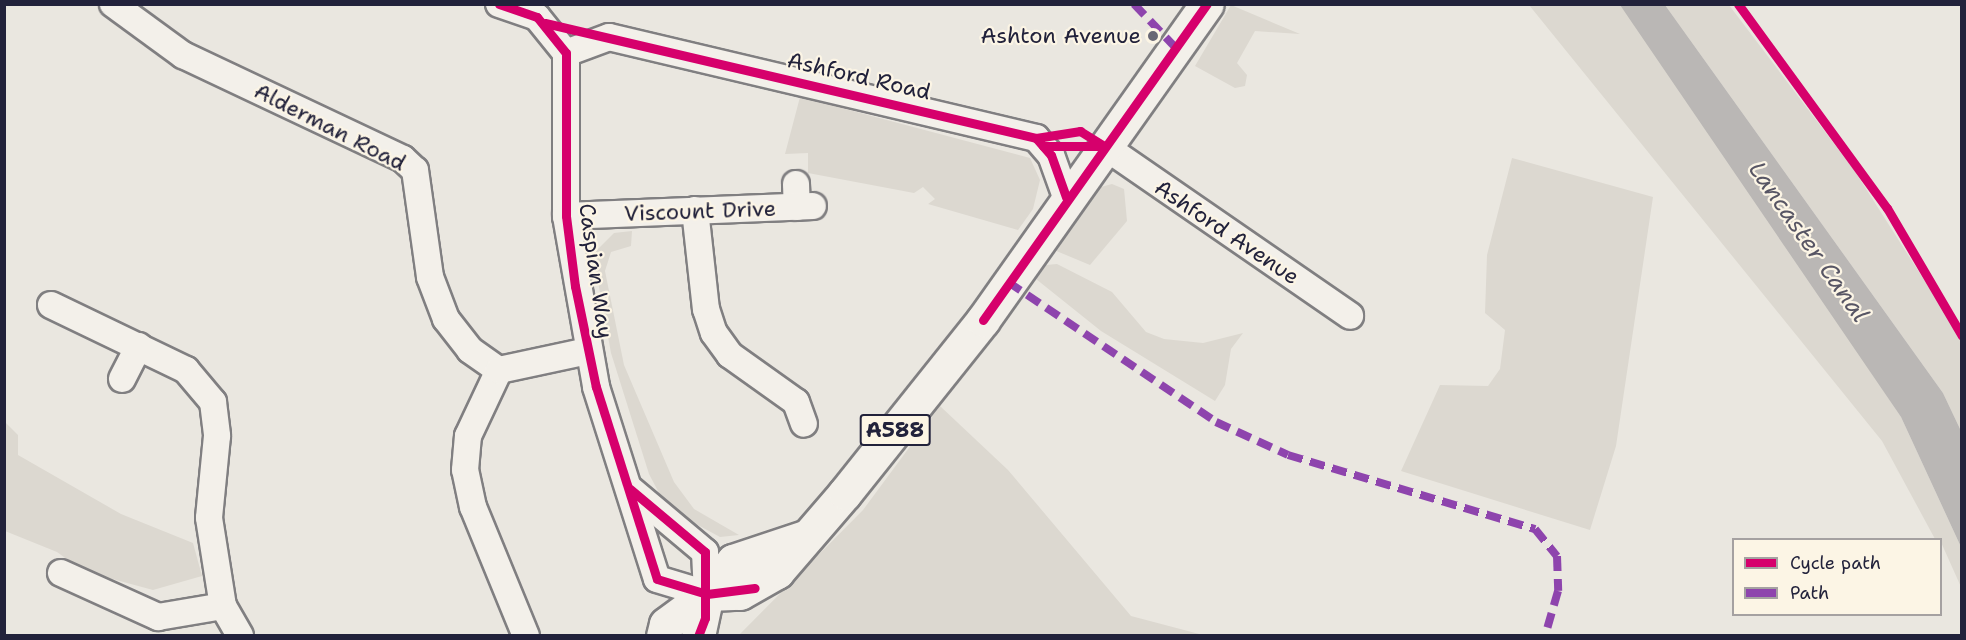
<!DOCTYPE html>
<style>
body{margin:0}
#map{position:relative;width:1966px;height:640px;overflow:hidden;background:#eae7e0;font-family:"Shantell Sans",sans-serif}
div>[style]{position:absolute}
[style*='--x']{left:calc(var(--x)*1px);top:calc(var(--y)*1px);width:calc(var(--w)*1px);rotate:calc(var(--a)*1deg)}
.green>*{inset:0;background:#dcd8d0}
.water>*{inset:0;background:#bab7b5}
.roads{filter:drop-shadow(2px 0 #807f81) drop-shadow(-2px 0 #807f81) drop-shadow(0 2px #807f81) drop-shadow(0 -2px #807f81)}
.minor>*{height:26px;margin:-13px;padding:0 13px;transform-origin:13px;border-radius:13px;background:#f3f0ea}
.major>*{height:33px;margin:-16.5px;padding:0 16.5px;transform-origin:16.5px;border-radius:16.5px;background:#f3f0ea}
.quiet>*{height:8px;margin-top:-4px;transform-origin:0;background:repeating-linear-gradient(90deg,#8e44ad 0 15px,transparent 0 23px)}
.cycleway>*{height:9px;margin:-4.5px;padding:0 4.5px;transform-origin:4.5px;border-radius:4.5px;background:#d6006c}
.dots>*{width:16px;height:16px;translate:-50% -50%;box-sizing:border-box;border:3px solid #fcf5e5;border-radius:50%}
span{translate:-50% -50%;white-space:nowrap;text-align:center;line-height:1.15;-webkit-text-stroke:4.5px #fcf5e5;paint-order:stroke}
.shield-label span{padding:2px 4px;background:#fcf5e5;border:2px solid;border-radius:4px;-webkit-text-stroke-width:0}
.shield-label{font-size:21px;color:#22223b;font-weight:700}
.poi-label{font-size:22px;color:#22223b}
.right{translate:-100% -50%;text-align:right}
.street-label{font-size:22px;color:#22223b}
.water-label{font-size:24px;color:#575564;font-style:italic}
.frame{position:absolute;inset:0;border:6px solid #22223b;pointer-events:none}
.legend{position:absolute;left:1732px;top:538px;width:210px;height:78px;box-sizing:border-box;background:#fcf5e5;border:2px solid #a5a1a1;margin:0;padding:8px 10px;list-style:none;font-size:18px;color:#22223b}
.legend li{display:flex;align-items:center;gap:12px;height:30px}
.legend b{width:30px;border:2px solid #a5a1a1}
</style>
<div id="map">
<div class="green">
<i style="clip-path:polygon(1231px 5px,1300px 34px,1255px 31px,1237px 63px,1247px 75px,1245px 86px,1235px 88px,1195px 66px)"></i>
<i style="clip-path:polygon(1529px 5px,1620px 5px,1676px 79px,1901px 417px,1961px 547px,1961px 587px,1940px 540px,1935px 539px,1882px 441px)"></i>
<i style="clip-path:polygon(1665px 5px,1729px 5px,1854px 170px,1961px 338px,1961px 431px,1943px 393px)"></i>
<i style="clip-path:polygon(800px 97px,1030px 158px,1040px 180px,1033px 209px,1018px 230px,928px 204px,935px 199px,923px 187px,914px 193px,808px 173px,808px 153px,785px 154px)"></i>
<i style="clip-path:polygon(1512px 158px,1653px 197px,1616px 446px,1590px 530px,1401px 471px,1440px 385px,1488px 386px,1500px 369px,1505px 330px,1485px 313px,1487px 255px)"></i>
<i style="clip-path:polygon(1112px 184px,1124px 189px,1127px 221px,1090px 265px,1054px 250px,1101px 187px)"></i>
<i style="clip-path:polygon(632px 231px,631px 246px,611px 252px,605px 271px,624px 365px,674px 482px,694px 509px,739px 535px,720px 537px,685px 518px,659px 493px,649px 474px,611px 353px,593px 254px,614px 233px)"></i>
<i style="clip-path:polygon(1057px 264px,1112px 292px,1146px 332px,1164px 339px,1203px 343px,1243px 333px,1231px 349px,1225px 385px,1215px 401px,1101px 331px,1036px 279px,1046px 265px)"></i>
<i style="clip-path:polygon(940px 406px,1008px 470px,1131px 616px,1203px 635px,739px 635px,863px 510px)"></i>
<i style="clip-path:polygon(4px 421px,18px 435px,18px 455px,121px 514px,193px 543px,202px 576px,153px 590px,83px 571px,57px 552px,5px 531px)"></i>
</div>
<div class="water">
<i style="clip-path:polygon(1620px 5px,1665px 5px,1943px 393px,1961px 431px,1961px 547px,1901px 417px)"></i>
</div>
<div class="roads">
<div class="minor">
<i style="--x:113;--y:4;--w:87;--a:36.1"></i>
<i style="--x:183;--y:55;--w:243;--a:25.3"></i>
<i style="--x:403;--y:159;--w:16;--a:43"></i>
<i style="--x:415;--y:170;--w:108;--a:82"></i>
<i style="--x:430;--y:277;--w:45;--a:69.1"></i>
<i style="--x:446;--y:319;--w:39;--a:52"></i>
<i style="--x:470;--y:350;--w:35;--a:35"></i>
<i style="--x:499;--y:4;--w:40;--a:18.9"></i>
<i style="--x:537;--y:17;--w:46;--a:51.1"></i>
<i style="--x:566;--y:53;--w:163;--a:90"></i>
<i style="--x:566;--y:216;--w:174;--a:80"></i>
<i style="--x:596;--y:387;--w:201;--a:72.4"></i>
<i style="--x:657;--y:579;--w:52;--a:16.7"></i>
<i style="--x:707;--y:594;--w:42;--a:-92.7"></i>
<i style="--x:705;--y:552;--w:98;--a:-140"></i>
<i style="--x:566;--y:53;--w:46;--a:-20.4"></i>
<i style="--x:609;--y:37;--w:439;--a:13.3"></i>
<i style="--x:1036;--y:138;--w:23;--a:49"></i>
<i style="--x:1051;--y:155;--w:45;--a:70.3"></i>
<i style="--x:1104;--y:146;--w:299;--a:34.6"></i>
<i style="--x:796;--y:184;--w:23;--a:88"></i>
<i style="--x:695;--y:210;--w:100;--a:83.7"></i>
<i style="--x:706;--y:309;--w:25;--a:72"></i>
<i style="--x:714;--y:333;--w:27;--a:54"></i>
<i style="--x:730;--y:355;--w:81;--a:35.5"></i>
<i style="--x:796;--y:402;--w:23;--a:70"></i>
<i style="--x:566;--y:216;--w:247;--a:-2.3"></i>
<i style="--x:51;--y:305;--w:150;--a:25.7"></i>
<i style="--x:186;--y:370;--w:42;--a:49.8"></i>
<i style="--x:213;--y:402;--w:34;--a:83"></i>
<i style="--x:217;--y:436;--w:82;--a:95.6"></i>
<i style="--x:209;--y:518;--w:89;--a:81"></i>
<i style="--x:223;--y:606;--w:34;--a:60"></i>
<i style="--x:122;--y:379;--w:37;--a:-63"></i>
<i style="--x:61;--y:573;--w:107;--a:24.4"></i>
<i style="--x:158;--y:617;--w:66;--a:-9.6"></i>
<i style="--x:526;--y:636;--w:139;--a:-112.3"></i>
<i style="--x:473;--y:507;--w:38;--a:-102"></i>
<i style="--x:465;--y:470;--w:34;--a:-85"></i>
<i style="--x:468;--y:436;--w:73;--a:-64.8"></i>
<i style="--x:499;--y:370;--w:91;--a:-12.1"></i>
</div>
<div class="major">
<i style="--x:707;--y:594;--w:33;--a:-2"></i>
<i style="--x:740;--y:593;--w:43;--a:-29.6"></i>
<i style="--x:777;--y:572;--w:104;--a:-49.3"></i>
<i style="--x:845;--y:493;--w:221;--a:-51.4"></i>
<i style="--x:983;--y:320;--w:387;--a:-54.7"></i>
<i style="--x:663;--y:636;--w:12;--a:-76"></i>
<i style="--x:666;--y:624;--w:51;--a:-36.2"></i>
<i style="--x:707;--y:594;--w:42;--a:-51.8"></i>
<i style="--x:733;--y:561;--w:76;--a:-18.4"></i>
<i style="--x:698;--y:636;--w:43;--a:-77.9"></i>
</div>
</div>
<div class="quiet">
<i style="--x:1134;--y:4;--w:59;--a:46.4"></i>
<i style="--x:1008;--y:282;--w:251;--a:33.9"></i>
<i style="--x:1216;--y:422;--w:79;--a:24.6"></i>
<i style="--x:1288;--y:455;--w:258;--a:16.7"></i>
<i style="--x:1535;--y:529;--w:35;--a:51"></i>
<i style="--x:1557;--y:556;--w:35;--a:88"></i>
<i style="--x:1558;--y:591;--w:47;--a:106.1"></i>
</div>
<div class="cycleway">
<i style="--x:499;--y:4;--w:40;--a:18.9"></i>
<i style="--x:537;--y:17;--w:46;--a:51.1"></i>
<i style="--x:566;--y:53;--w:163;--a:90"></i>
<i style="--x:566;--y:216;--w:71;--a:82.7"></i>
<i style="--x:575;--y:286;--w:103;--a:78.3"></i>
<i style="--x:596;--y:387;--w:201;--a:72.4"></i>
<i style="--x:657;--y:579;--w:52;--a:16.7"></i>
<i style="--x:707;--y:594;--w:48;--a:-7.1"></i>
<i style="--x:1738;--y:4;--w:253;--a:53.9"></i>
<i style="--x:1887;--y:208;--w:148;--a:59.6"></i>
<i style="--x:545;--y:23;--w:504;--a:13.18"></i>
<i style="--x:1036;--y:138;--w:23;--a:49"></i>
<i style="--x:1051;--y:155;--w:45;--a:70.3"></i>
<i style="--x:1036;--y:138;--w:45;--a:-9"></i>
<i style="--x:1080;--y:131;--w:28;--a:32"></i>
<i style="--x:1104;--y:146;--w:61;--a:180"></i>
<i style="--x:983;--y:320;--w:387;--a:-54.7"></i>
<i style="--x:630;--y:489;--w:98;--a:40"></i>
<i style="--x:705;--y:552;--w:66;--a:90"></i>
<i style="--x:705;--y:618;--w:19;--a:111"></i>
</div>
<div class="dots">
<i style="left:1153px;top:36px;background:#686775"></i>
</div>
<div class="shield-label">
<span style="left:895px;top:430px">A588</span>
</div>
<div class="poi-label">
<span class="right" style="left:1141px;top:36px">Ashton Avenue</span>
</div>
<div class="street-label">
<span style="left:859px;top:76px;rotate:13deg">Ashford Road</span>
<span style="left:330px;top:127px;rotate:27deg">Alderman Road</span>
<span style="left:700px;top:211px;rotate:-2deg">Viscount Drive</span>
<span style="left:1227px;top:232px;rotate:34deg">Ashford Avenue</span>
<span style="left:596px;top:271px;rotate:82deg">Caspian Way</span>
</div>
<div class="water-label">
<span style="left:1808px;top:242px;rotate:55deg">Lancaster Canal</span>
</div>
<div class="frame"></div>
<ul class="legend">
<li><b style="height:8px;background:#d6006c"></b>Cycle path</li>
<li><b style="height:8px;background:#8e44ad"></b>Path</li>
</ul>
</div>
